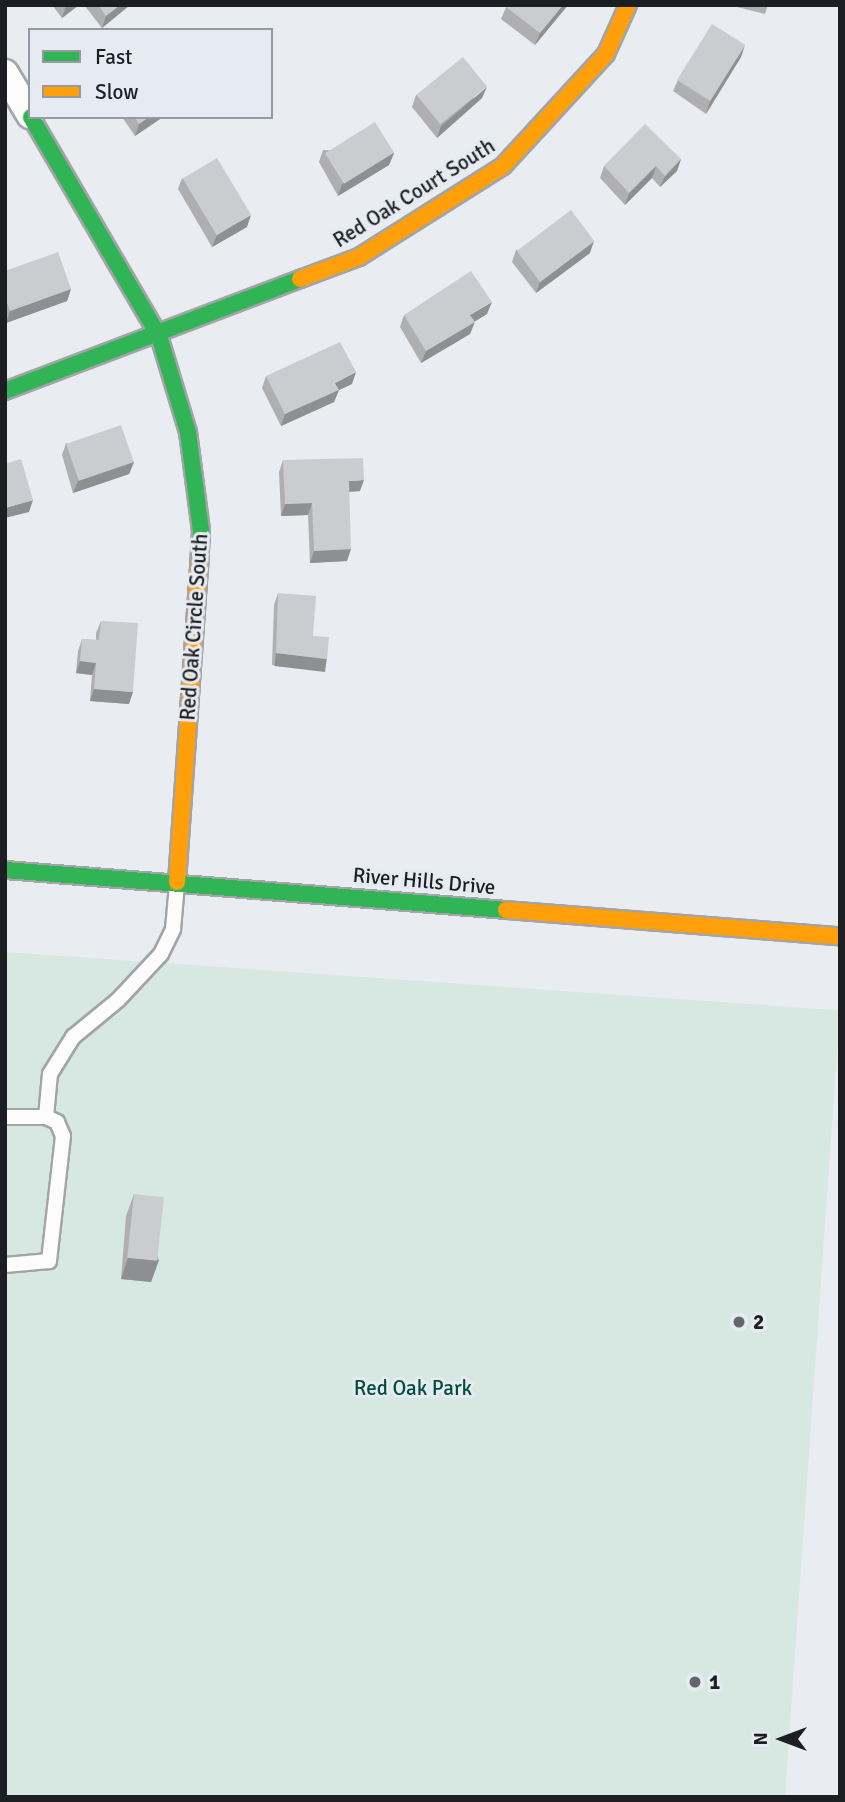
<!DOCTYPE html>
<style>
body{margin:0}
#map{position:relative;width:845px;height:1802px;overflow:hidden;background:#e9ecf0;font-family:Signika,sans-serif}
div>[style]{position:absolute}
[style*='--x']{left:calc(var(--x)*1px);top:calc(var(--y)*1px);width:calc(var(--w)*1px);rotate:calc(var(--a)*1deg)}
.green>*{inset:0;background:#d6e8e1;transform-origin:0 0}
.roads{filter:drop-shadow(2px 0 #a3a4a8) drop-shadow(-2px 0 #a3a4a8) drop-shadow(0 2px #a3a4a8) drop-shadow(0 -2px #a3a4a8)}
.lane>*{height:14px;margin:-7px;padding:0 7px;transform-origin:7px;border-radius:7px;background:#fcfcfd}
.street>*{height:26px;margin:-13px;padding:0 13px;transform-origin:13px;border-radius:13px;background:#fcfcfd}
.fast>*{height:16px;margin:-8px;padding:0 8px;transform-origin:8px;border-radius:8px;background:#30b455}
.slow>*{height:16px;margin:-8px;padding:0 8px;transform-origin:8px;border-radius:8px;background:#ff9f0a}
.wall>*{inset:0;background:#afafb2}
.shaded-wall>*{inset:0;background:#8e8f91;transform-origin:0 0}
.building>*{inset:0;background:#cbcccf;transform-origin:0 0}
.dots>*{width:19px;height:19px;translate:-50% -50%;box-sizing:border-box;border:4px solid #e6ebf3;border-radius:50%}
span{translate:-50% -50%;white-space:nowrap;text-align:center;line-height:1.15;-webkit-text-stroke:6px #e6ebf3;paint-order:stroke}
.street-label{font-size:21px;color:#1d1e21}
.poi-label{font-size:21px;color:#1d1e21;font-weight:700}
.left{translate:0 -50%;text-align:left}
.park-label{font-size:21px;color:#004e35}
.frame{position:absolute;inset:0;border:7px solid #1d1e21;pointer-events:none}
.legend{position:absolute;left:28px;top:28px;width:245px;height:91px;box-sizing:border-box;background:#e6ebf3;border:2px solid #96999f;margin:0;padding:9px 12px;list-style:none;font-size:21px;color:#1d1e21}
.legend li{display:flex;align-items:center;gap:14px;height:35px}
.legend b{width:35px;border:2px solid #96999f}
.north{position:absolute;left:747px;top:1704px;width:70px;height:70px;-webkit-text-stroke:5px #e6ebf3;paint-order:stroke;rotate:270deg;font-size:19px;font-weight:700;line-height:28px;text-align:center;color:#1d1e21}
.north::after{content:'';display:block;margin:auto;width:24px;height:32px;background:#1d1e21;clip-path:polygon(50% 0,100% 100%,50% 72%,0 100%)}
</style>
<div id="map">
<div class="green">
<i style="left:5px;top:952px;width:837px;height:845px;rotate:4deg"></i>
</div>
<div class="roads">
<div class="lane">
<i style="--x:5;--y:1117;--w:41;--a:0"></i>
<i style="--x:46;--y:1117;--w:12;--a:24"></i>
<i style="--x:57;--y:1122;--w:15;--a:67"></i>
<i style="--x:63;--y:1136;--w:126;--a:96.4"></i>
<i style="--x:49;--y:1261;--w:44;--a:174.8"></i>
<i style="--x:46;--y:1117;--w:43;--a:-84.7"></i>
<i style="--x:50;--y:1074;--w:44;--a:-58.1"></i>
<i style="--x:73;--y:1037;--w:58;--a:-39.4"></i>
<i style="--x:118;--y:1000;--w:63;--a:-46.9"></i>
<i style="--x:161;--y:954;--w:28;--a:-64"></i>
<i style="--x:173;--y:929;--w:45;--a:-84.9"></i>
</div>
<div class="street">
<i style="--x:5;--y:73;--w:49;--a:59.2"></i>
</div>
<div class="fast">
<i style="--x:31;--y:117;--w:254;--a:59.7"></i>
<i style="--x:159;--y:336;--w:100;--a:73.2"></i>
<i style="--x:188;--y:432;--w:100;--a:82.5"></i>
<i style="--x:201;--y:531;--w:34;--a:93"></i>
<i style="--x:5;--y:391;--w:316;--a:-20.8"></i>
<i style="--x:5;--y:870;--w:503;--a:4.56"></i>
</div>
<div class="slow">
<i style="--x:300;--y:279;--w:63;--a:-20.4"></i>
<i style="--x:359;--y:257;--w:170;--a:-32.3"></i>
<i style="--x:503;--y:166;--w:152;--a:-47.4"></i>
<i style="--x:606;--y:54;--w:54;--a:-65.8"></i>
<i style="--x:177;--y:882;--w:318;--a:-86"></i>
<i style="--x:506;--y:910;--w:335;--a:4.5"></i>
</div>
</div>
<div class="wall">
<i style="clip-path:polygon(52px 5px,79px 5px,62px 18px)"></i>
<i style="clip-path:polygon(84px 5px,130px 5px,102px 28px)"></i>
<i style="clip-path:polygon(507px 5px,568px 5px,535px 45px,501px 19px)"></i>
<i style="clip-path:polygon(729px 5px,768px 5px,765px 14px)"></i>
<i style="clip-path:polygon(741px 57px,706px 114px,673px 91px,678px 80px)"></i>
<i style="clip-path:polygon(416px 95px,482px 98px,437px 138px,412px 107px)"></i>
<i style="clip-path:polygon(122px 117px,163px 117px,135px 136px)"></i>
<i style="clip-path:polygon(323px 150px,394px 153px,389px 165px,338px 196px,319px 162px)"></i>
<i style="clip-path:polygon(681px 159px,677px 171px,660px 187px,652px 178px,625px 205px,600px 178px,604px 166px)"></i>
<i style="clip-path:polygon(182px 178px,247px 227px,212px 247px,178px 189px)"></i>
<i style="clip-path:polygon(516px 250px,590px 253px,536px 293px,512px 262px)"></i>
<i style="clip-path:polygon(5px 271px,71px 289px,67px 301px,6px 323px)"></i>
<i style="clip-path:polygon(487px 314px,474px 321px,470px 334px,421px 363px,400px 327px,404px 315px)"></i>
<i style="clip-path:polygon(266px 376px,352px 384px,339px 390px,334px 402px,281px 426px,262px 388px)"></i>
<i style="clip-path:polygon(66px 443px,134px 462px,129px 474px,73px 493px,62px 455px)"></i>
<i style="clip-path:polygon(283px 460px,360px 491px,349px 492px,347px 561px,310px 563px,308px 515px,281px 516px,279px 472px)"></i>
<i style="clip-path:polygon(278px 593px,313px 636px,327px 659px,323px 671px,272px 665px,274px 605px)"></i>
<i style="clip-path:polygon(101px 621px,129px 704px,90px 701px,92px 675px,76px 673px,78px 651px,82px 639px,96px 640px,96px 633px)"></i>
<i style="clip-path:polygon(134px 1194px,159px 1260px,151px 1282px,121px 1279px,126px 1216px)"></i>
</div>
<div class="shaded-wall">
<i style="clip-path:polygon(67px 5px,79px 5px,62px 18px,66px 6px)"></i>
<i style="clip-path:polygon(120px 5px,130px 5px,102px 28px,106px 16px)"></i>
<i style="clip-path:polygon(563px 5px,568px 5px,535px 45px,540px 33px)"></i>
<i style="clip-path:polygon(745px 45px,741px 57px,706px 114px,710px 102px)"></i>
<i style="clip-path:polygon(487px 87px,482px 98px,437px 138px,441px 126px)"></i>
<i style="clip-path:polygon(149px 117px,163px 117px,135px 136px,139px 124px)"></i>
<i style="clip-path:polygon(394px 153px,389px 165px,338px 196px,342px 184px)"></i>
<i style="clip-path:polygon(681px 159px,677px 171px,660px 187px,665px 176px)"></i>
<i style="clip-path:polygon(656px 166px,652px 178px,625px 205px,629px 193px)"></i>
<i style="clip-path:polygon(251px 215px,247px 227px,212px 247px,217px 235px)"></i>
<i style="clip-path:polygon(594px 241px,590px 253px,536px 293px,540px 282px)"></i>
<i style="clip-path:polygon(71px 289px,67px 301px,6px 323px,10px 311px)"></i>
<i style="clip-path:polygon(492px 302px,487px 314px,466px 327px,470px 315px)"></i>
<i style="clip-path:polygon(475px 322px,470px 334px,421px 363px,426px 351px)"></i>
<i style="clip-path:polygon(356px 372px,352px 384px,339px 390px,334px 402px,281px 426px,285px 414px,335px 383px)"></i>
<i style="clip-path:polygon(134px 462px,129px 474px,73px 493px,78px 481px)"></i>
<i style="clip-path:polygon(364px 480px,360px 491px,344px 492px,349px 481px)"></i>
<i style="clip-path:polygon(33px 500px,29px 512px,5px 518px,5px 508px)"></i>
<i style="clip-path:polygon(312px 503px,308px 515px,281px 516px,285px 504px)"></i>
<i style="clip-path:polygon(351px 549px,347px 561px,310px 563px,314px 551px)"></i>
<i style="left:276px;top:653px;width:51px;height:13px;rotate:7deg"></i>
<i style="clip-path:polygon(80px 661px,96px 663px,92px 675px,76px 673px)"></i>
<i style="clip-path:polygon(94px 689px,133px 692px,129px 704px,90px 701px)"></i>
<i style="clip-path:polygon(128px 1258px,159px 1260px,151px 1282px,121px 1279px)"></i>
</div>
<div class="building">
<i style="clip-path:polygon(98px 5px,120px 5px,106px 16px)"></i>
<i style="clip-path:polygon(507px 5px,563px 5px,540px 33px,506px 7px)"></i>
<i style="left:712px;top:24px;width:39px;height:66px;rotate:32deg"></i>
<i style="left:463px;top:57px;width:38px;height:60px;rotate:51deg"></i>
<i style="clip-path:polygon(134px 117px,149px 117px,139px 124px)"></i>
<i style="left:375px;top:122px;width:36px;height:59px;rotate:58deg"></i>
<i style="clip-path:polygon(645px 124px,681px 159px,665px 176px,656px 166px,629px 193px,604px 166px)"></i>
<i style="left:217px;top:158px;width:66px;height:40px;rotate:59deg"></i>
<i style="left:571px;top:210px;width:39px;height:68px;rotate:53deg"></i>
<i style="clip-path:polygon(58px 252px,71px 289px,10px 311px,5px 297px,5px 271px)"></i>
<i style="clip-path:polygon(471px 271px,492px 302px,470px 315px,475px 322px,426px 351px,404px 315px)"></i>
<i style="clip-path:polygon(340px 342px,356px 372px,335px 383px,339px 390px,285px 414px,266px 376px)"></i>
<i style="left:121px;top:425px;width:39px;height:58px;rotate:71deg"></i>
<i style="clip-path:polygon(363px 458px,364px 480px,349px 481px,351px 549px,314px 551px,312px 503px,285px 504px,283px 460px)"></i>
<i style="clip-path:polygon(21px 459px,33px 500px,5px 508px,5px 464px)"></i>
<i style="clip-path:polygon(278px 593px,316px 596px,313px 636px,329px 637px,327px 659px,276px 653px)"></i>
<i style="clip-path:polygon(101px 621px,138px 623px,133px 692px,94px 689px,96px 663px,80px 661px,82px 639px,99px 640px)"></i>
<i style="left:134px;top:1194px;width:30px;height:64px;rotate:6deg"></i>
</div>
<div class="dots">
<i style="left:739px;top:1322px;background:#646669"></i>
<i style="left:695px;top:1682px;background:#646669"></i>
</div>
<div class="street-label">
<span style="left:414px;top:193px;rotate:-32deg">Red Oak Court South</span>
<span style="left:194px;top:627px;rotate:-86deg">Red Oak Circle South</span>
<span style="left:424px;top:881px;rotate:5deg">River Hills Drive</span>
</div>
<div class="poi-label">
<span class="left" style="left:753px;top:1322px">2</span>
<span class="left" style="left:709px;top:1682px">1</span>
</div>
<div class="park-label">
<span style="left:413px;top:1388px">Red Oak Park</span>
</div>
<div class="frame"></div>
<ul class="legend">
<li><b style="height:9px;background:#30b455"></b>Fast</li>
<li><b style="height:9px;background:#ff9f0a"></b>Slow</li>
</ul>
<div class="north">N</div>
</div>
